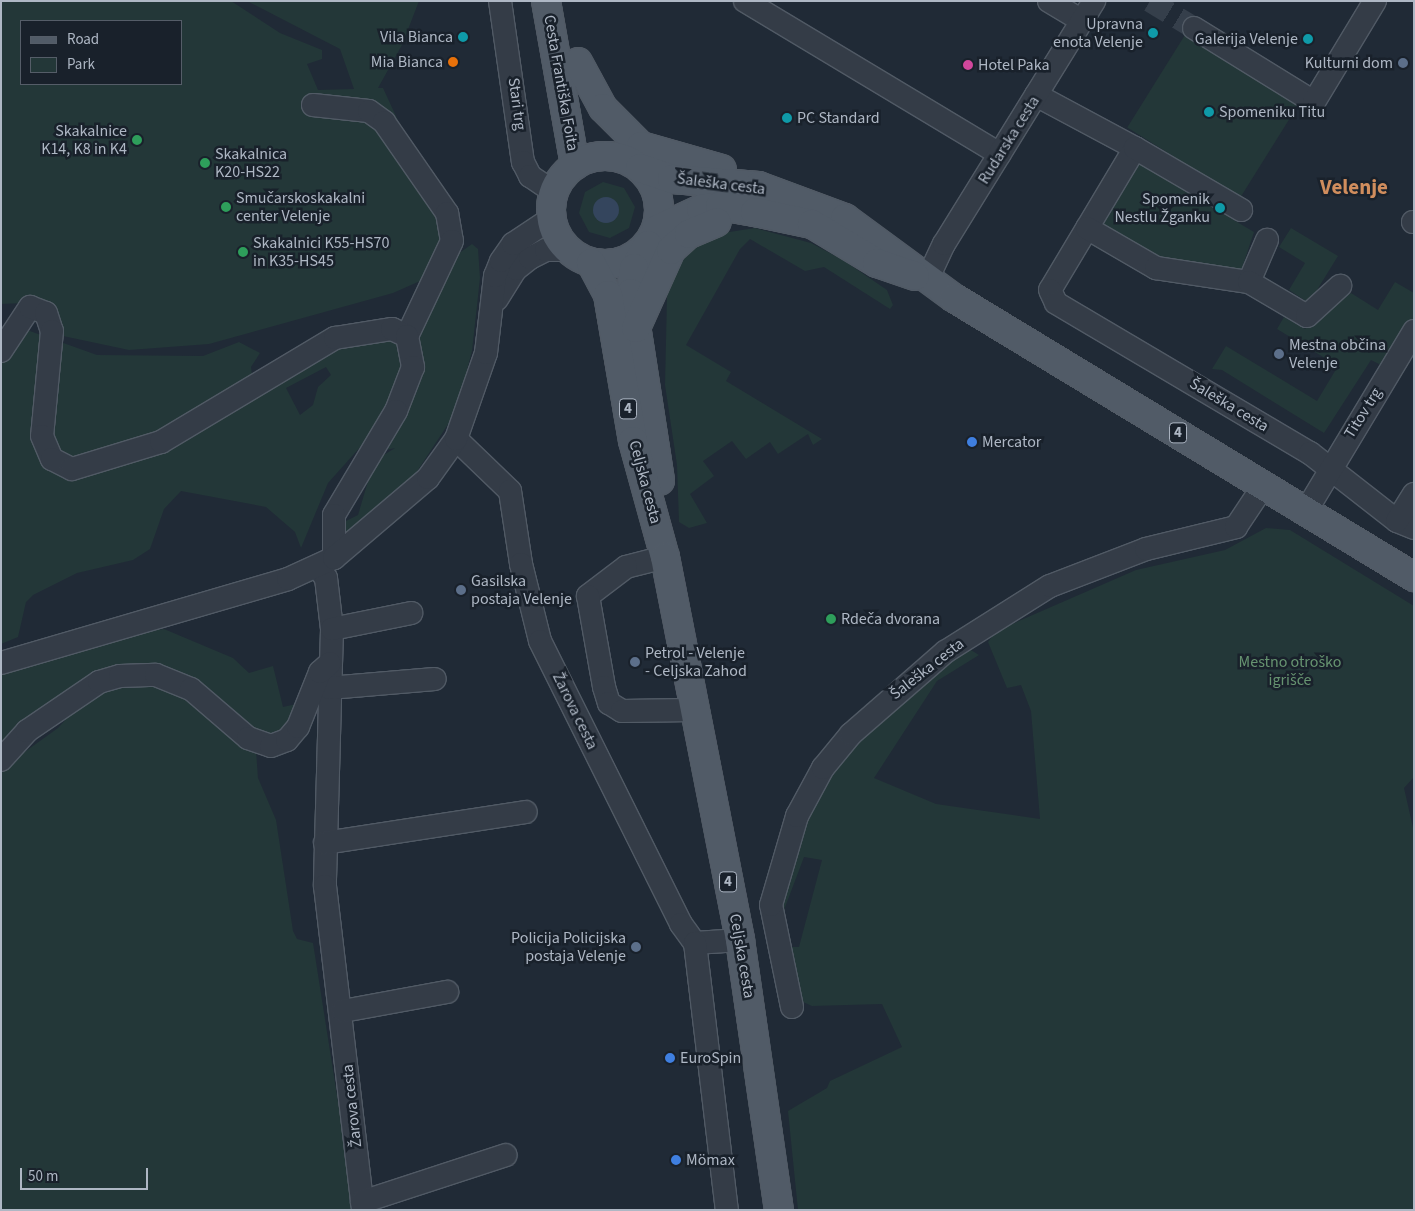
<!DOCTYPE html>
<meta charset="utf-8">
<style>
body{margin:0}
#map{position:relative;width:1415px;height:1211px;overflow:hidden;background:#202a36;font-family:"Source Sans 3",sans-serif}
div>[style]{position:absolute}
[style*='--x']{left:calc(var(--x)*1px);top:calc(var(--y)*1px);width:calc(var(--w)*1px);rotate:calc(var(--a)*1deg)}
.green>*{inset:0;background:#233738;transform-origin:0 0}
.water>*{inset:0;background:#34455d}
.round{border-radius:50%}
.minor-tunnel>*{height:22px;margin-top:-11px;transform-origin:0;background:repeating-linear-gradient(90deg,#353f4b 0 22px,transparent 0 33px)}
.roads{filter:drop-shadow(1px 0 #515a65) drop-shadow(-1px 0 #515a65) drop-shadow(0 1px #515a65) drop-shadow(0 -1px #515a65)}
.minor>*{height:22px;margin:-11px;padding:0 11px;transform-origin:11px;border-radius:11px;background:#343c47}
.major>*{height:28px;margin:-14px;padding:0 14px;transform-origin:14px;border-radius:14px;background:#515b67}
.major>.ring{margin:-14px;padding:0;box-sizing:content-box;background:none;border:28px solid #515b67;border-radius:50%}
.dots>*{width:14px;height:14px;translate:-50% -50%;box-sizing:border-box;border:2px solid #19212b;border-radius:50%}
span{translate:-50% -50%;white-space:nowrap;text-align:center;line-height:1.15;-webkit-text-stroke:5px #19212b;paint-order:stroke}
.shield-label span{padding:1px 4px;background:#19212b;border:1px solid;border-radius:4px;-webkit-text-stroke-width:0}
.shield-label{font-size:15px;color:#aeb7c4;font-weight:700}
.poi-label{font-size:16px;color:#aeb7c4}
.right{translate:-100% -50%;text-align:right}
.left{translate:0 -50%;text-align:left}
.street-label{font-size:16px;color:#aeb7c4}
.park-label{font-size:16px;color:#669370}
.district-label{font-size:21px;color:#d08d5d;font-weight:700}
.frame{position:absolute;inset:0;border:2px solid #aeb7c4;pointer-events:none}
.legend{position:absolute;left:20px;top:20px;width:162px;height:65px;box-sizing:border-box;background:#19212b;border:1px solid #555d68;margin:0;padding:6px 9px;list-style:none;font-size:15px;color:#aeb7c4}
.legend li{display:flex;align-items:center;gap:10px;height:25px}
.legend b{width:25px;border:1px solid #555d68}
.scale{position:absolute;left:20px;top:1168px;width:128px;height:22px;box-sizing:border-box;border:2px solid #aeb7c4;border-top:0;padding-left:6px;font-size:15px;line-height:18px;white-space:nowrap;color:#aeb7c4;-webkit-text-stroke:4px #19212b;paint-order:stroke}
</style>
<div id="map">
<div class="green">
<i style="clip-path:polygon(evenodd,1px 1px,231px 1px,280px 33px,322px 50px,322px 59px,307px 64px,318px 90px,354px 89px,340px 49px,247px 1px,419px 1px,402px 45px,378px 88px,383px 88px,401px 127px,442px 185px,455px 215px,445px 270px,393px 293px,209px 344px,129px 350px,63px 336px,46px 302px,1px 304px,1px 1px,21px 21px,181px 21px,181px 84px,21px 84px,21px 21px)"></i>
<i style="left:1185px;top:35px;width:133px;height:109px;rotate:32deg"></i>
<i style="clip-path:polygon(1136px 162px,1254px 232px,1240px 274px,1160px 261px,1099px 225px)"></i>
<i style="clip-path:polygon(603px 182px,624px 188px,635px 207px,629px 228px,610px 238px,589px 232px,579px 213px,585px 192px)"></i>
<i style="clip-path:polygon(755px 228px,811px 243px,843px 260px,887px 290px,893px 305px,890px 309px,824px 267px,805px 271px,750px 239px,740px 249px,686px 345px,731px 372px,726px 381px,822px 439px,813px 445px,808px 434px,778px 454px,770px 442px,746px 459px,732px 441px,703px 461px,714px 476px,690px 494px,707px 523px,689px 528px,679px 522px,677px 465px,665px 385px,667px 297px,673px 273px,692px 249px,723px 233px)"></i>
<i style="clip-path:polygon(1291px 228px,1338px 256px,1309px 303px,1289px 290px,1305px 263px,1279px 247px)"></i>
<i style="clip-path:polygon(472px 244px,478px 249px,480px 278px,472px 351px,456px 412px,414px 476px,351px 533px,335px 541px,346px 515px,346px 521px,358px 515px,374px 461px,395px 448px,381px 451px,421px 318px,458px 254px)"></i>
<i style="clip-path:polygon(1395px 282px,1414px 293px,1414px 318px,1381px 365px,1371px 360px,1324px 433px,1222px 370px,1212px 369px,1226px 346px,1317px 401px,1338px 366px,1277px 329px,1284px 317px,1305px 329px,1351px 293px,1378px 310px)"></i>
<i style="clip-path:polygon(evenodd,27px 330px,97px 355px,203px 356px,239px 342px,260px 353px,251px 367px,253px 383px,345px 344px,396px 340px,407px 359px,388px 416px,328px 483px,301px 548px,295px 532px,266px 507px,181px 491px,164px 509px,150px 549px,133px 560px,77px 573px,33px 595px,26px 602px,18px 637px,1px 644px,1px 360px,27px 330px,326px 367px,331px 375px,318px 387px,313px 405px,300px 415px,286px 388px,326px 367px)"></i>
<i style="clip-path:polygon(evenodd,1266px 528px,1290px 530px,1414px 606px,1414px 777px,1404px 788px,1414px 832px,1414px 1210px,798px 1210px,788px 1111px,827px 1088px,830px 1081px,902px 1047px,882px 1004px,812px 1006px,803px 1002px,792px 963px,777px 905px,807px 818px,825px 783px,848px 751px,966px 647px,979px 655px,937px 681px,874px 778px,936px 804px,1040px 819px,1031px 711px,1021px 685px,1007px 688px,988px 642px,996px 631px,1136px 570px,1225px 550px,1266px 528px,804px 857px,822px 860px,799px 947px,791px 947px,784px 910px,804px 857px)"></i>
<i style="clip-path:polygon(164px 629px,233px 658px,249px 673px,273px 666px,283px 707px,301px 703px,286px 729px,265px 741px,146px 668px,1px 750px,1px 670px,125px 634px)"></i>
<i style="clip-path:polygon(123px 680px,181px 690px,256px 750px,258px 778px,276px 820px,293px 931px,297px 939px,313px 943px,355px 1210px,1px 1210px,1px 769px,58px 728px,90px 693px)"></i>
</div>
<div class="water">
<i class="round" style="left:593px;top:197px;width:26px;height:26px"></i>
</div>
<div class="minor-tunnel">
<i style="--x:1150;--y:1;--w:52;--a:31.5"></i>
</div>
<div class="roads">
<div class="minor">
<i style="--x:500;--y:1;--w:163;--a:81.9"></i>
<i style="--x:523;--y:162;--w:16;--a:63"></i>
<i style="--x:530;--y:176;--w:29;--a:34"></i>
<i style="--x:745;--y:1;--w:297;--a:31"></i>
<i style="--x:1049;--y:1;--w:39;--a:31"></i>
<i style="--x:1194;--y:28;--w:141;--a:31.7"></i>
<i style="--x:1314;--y:102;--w:118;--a:-58.9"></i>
<i style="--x:1036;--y:95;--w:112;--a:28.2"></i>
<i style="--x:1135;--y:148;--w:165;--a:120.9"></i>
<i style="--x:1050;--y:290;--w:14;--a:65"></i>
<i style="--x:1056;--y:303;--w:295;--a:30.6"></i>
<i style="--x:1310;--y:453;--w:110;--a:38"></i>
<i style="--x:1397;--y:521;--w:18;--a:22"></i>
<i style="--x:313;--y:105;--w:56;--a:6.1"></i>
<i style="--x:369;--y:111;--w:19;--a:36"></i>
<i style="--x:384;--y:122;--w:111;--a:55.3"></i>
<i style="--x:447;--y:213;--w:28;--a:80"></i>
<i style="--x:452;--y:241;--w:105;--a:115.3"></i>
<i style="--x:1135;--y:148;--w:123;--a:30.3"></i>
<i style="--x:1413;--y:222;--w:1;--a:0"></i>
<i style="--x:1087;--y:228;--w:80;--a:30.1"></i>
<i style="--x:1156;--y:268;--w:94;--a:8.6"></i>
<i style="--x:1249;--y:282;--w:46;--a:-66.8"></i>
<i style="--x:927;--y:280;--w:40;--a:-65"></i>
<i style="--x:944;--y:244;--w:286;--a:-58.3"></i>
<i style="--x:1249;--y:282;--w:67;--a:30.4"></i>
<i style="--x:1307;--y:316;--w:45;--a:-42.3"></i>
<i style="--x:497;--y:299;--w:36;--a:-58"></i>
<i style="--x:516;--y:269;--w:18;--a:-38"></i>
<i style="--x:530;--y:258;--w:18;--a:-27"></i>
<i style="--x:546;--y:250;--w:22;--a:0"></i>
<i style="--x:1;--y:351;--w:53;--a:-56.6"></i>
<i style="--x:30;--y:307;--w:17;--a:21"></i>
<i style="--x:46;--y:313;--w:19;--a:72"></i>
<i style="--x:52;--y:331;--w:105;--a:95.4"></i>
<i style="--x:42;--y:436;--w:25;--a:67"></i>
<i style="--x:52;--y:459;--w:22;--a:27"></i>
<i style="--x:72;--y:469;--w:93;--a:-16.9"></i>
<i style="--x:161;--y:442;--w:203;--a:-30.9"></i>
<i style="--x:335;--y:338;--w:58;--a:-9"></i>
<i style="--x:392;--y:329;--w:17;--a:25"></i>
<i style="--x:407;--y:336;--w:32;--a:79"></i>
<i style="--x:413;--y:367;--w:47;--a:111.1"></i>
<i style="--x:396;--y:411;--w:121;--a:120.8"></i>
<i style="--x:334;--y:515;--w:43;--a:90"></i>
<i style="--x:456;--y:439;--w:75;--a:43.9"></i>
<i style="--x:510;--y:491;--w:74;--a:81.4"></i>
<i style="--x:521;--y:564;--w:79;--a:76.1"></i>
<i style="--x:540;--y:641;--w:316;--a:63.5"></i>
<i style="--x:681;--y:924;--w:24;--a:54"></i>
<i style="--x:695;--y:943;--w:45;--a:-3.8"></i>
<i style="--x:1306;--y:511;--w:210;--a:-59"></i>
<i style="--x:1397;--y:521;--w:32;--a:-58"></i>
<i style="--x:665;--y:557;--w:40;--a:165.6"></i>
<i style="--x:626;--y:567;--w:48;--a:142.7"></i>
<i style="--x:588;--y:596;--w:92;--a:80"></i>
<i style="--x:604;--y:687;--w:17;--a:73"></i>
<i style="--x:609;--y:703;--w:15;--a:32"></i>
<i style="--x:622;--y:711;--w:71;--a:-0.8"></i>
<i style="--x:319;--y:569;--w:11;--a:52"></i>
<i style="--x:326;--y:578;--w:51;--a:83.3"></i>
<i style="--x:332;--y:629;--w:257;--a:91.6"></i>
<i style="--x:325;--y:886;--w:326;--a:83.3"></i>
<i style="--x:332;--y:629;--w:81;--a:-11.4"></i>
<i style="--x:1;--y:663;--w:299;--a:-16.3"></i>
<i style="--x:288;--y:579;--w:51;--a:-24.5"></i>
<i style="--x:334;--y:558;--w:123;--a:-40.4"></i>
<i style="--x:428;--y:478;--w:48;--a:-54.3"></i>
<i style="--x:456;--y:439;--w:91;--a:-70.8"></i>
<i style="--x:486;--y:353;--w:78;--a:-83.3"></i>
<i style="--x:495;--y:276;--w:16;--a:-68"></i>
<i style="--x:501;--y:261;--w:21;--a:-55"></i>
<i style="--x:513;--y:244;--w:47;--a:-33.7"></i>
<i style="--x:329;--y:688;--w:106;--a:-4.9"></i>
<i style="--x:1;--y:760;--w:39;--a:-48"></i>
<i style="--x:27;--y:731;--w:87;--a:-34.2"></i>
<i style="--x:99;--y:682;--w:22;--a:-16"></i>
<i style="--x:120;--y:676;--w:36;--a:-2"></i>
<i style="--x:156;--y:675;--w:38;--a:22"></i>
<i style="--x:191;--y:689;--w:75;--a:40.7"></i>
<i style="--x:248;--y:738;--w:24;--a:19"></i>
<i style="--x:271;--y:746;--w:17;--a:-21"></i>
<i style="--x:287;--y:740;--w:17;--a:-50"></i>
<i style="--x:298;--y:727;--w:59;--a:-68.2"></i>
<i style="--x:320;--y:672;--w:13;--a:-42"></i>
<i style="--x:325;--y:843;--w:203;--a:-8.8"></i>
<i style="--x:695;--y:943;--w:269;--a:83.2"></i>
<i style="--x:792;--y:1007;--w:104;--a:-101.6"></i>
<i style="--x:771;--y:905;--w:93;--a:-73.7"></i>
<i style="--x:797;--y:816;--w:55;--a:-61.6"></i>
<i style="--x:823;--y:768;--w:44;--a:-50.5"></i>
<i style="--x:851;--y:734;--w:125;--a:-41.1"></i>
<i style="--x:945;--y:652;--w:124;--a:-32.2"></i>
<i style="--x:1050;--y:586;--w:103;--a:-21.1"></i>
<i style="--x:1146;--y:549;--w:93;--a:-13.7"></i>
<i style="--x:1236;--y:527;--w:50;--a:-56.3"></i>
<i style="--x:343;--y:1011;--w:106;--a:-10.4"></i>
<i style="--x:362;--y:1202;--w:151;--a:-18.1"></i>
</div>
<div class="major">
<i style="--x:546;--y:1;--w:167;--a:80"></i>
<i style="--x:578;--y:62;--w:52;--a:61.5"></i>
<i style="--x:603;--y:108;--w:54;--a:45"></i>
<i style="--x:641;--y:146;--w:84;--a:15.9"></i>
<i class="ring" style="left:551px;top:156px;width:80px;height:80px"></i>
<i style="--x:640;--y:168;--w:34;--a:19"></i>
<i style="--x:672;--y:179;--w:87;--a:4.6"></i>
<i style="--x:759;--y:186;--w:92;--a:20.4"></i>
<i style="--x:845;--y:218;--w:135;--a:36.3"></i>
<i style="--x:954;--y:298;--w:538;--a:31.24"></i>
<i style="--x:656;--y:230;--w:50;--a:-25"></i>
<i style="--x:701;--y:209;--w:19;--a:-9"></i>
<i style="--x:720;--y:206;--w:36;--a:10"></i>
<i style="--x:755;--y:212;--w:58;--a:11.9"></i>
<i style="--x:812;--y:224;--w:76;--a:31"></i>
<i style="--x:877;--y:263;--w:40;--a:18.9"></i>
<i style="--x:648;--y:245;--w:27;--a:121"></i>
<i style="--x:634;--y:268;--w:25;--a:97"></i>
<i style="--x:631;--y:293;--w:190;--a:81.2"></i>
<i style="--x:591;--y:263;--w:36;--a:62"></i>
<i style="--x:608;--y:295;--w:148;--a:80.3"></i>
<i style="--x:633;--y:441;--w:120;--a:74.6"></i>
<i style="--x:665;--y:557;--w:390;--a:78.9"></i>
<i style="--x:740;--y:940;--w:273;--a:81.8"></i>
<i style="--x:636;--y:328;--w:85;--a:-65.8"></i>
<i style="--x:671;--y:250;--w:24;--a:-42"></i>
<i style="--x:689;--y:234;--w:30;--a:-23"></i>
</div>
</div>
<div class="dots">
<i style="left:1153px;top:33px;background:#0f9aa8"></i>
<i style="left:463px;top:37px;background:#0f9aa8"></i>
<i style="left:1308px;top:39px;background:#0f9aa8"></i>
<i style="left:453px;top:62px;background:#e8710a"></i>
<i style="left:1403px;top:63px;background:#5c6f8a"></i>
<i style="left:968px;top:65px;background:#d1479c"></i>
<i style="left:1209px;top:112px;background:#0f9aa8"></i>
<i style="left:787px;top:118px;background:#0f9aa8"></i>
<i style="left:137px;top:140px;background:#2e9e5b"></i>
<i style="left:205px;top:163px;background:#2e9e5b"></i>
<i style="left:226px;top:207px;background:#2e9e5b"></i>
<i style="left:1220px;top:208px;background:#0f9aa8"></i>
<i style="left:243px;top:252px;background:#2e9e5b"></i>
<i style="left:1279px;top:354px;background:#5c6f8a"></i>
<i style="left:972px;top:442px;background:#3f7fe0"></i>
<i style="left:461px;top:590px;background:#5c6f8a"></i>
<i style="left:831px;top:619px;background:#2e9e5b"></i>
<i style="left:635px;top:662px;background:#5c6f8a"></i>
<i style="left:636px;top:947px;background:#5c6f8a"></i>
<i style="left:670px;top:1058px;background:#3f7fe0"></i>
<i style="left:676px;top:1160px;background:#3f7fe0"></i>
</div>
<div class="shield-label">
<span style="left:628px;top:409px">4</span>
<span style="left:1178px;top:433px">4</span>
<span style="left:728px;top:882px">4</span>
</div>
<div class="poi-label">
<span class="right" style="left:1143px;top:33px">Upravna<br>enota Velenje</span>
<span class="right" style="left:453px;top:37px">Vila Bianca</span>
<span class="right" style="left:1298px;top:39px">Galerija Velenje</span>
<span class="right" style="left:443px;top:62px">Mia Bianca</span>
<span class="right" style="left:1393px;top:63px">Kulturni dom</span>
<span class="left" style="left:978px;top:65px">Hotel Paka</span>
<span class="left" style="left:1219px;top:112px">Spomeniku Titu</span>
<span class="left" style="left:797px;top:118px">PC Standard</span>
<span class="right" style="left:127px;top:140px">Skakalnice<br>K14, K8 in K4</span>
<span class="left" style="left:215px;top:163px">Skakalnica<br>K20-HS22</span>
<span class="left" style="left:236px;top:207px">Smučarskoskakalni<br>center Velenje</span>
<span class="right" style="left:1210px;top:208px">Spomenik<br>Nestlu Žganku</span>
<span class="left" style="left:253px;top:252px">Skakalnici K55-HS70<br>in K35-HS45</span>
<span class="left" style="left:1289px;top:354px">Mestna občina<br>Velenje</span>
<span class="left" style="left:982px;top:442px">Mercator</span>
<span class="left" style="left:471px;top:590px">Gasilska<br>postaja Velenje</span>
<span class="left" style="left:841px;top:619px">Rdeča dvorana</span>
<span class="left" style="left:645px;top:662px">Petrol - Velenje<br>- Celjska Zahod</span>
<span class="right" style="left:626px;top:947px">Policija Policijska<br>postaja Velenje</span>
<span class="left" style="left:680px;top:1058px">EuroSpin</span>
<span class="left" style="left:686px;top:1160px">Mömax</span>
</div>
<div class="street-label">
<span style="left:561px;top:83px;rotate:80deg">Cesta Františka Foita</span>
<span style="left:517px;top:104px;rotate:82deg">Stari trg</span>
<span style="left:1009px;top:140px;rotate:-58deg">Rudarska cesta</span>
<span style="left:721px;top:184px;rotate:7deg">Šaleška cesta</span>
<span style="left:1229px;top:405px;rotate:31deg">Šaleška cesta</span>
<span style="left:1363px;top:413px;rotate:-58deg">Titov trg</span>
<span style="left:645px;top:482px;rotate:75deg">Celjska cesta</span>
<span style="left:927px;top:669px;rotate:-38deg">Šaleška cesta</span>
<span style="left:575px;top:711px;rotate:64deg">Žarova cesta</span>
<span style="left:742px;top:956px;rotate:80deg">Celjska cesta</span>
<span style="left:352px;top:1106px;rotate:-96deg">Žarova cesta</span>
</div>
<div class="park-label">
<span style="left:1290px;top:671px">Mestno otroško<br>igrišče</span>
</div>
<div class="district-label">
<span style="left:1354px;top:187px">Velenje</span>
</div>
<div class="frame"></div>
<ul class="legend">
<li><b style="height:6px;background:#515b67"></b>Road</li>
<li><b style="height:14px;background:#233738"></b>Park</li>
</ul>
<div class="scale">50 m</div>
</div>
